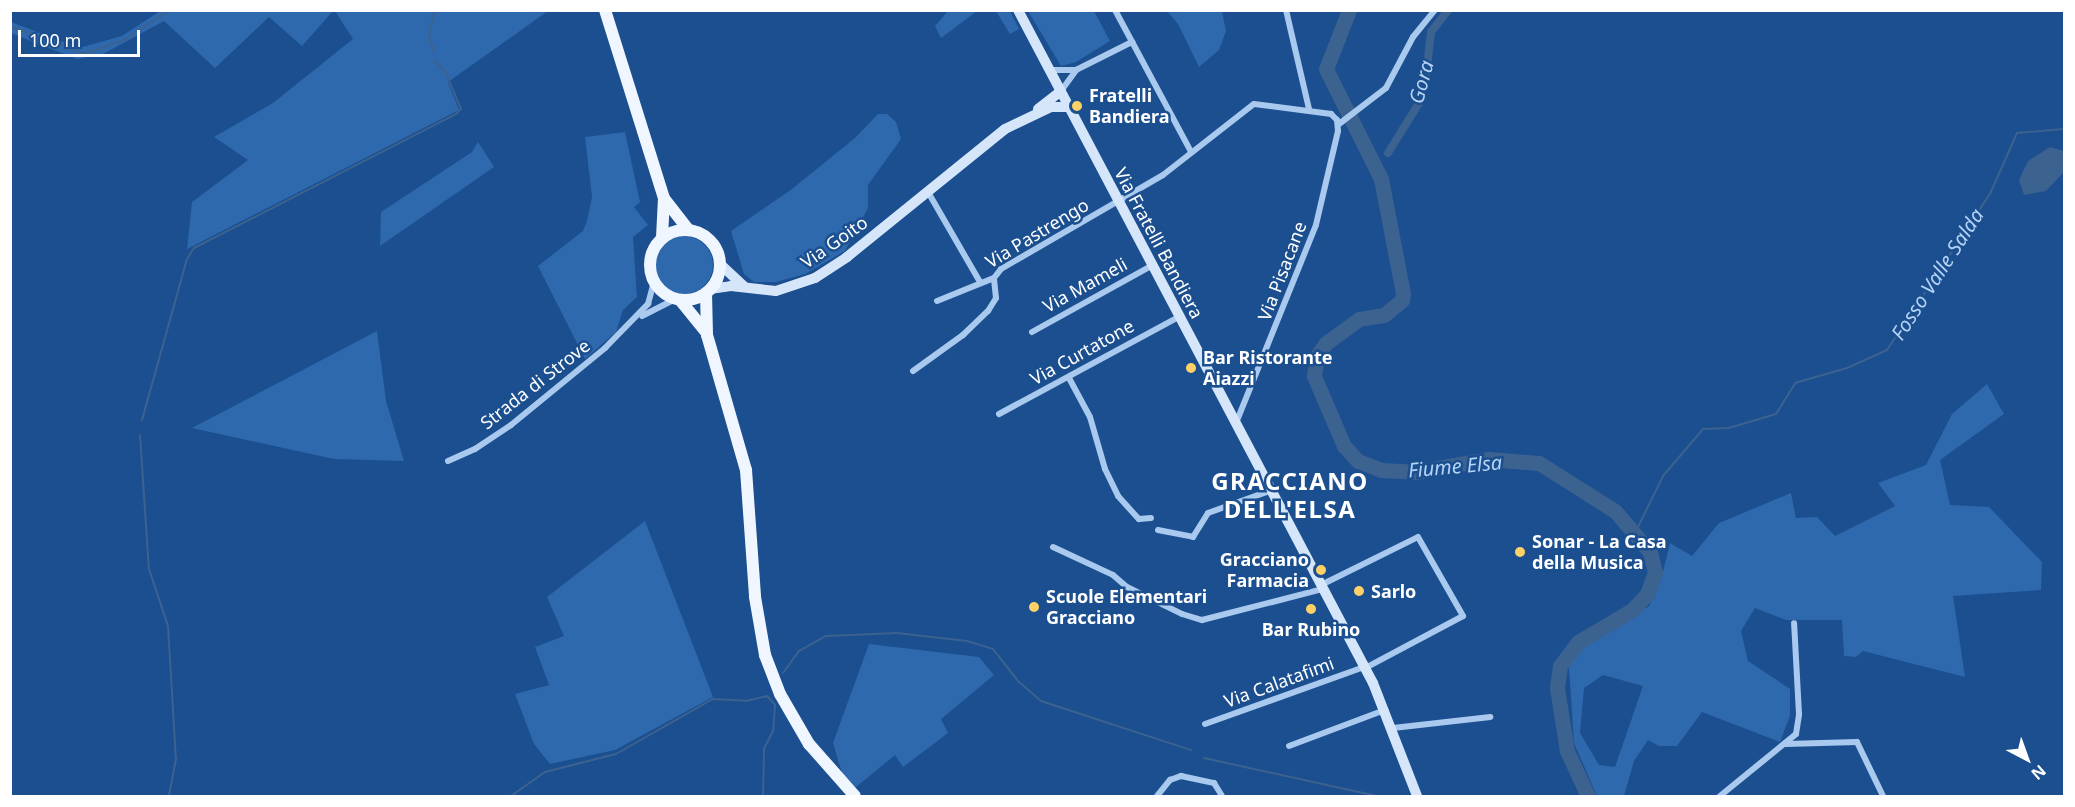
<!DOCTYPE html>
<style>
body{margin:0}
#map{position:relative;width:2075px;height:807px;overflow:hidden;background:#1b4f8f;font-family:"Noto Sans",sans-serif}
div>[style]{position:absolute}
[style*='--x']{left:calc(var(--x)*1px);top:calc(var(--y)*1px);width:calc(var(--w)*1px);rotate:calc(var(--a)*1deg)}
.green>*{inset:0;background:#2e69ad}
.round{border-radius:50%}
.water>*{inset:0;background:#3c6290}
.stream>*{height:2px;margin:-1px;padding:0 1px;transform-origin:1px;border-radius:1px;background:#3c6290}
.canal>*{height:8px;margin:-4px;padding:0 4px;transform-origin:4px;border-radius:4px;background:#3c6290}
.river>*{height:15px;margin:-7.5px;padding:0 7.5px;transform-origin:7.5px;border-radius:7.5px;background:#3c6290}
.street>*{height:6px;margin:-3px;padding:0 3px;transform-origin:3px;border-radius:3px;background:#a9c9ee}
.secondary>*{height:10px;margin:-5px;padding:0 5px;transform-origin:5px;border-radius:5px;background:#d6e6fa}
.primary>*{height:12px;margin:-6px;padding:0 6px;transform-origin:6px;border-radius:6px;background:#f0f6ff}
.primary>.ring{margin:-6px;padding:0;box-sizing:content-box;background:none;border:12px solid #f0f6ff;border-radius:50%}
.dots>*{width:16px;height:16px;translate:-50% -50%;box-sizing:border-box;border:3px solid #1b4f8f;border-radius:50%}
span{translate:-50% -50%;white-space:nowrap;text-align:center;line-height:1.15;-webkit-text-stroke:5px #1b4f8f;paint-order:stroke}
.poi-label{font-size:18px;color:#fff;font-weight:700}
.left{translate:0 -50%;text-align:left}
.right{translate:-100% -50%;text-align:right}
.street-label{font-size:18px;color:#fff}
.water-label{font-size:20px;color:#b5d3f5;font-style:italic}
.district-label{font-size:24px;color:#fff;font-weight:700;letter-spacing:1.5px}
.frame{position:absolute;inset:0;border:12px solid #fff;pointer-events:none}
.north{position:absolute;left:1997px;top:729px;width:60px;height:60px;-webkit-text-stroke:4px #1b4f8f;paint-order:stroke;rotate:139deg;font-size:16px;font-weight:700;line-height:24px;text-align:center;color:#fff}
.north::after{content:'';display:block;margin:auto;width:21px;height:27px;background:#fff;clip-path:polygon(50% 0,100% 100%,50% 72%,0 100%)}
.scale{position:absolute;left:18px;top:30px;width:122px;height:27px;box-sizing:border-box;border:3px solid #fff;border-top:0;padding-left:8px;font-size:18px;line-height:21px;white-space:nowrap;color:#fff;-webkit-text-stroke:4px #1b4f8f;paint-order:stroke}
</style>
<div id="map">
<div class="green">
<i style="clip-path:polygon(160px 11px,160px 10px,333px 11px,302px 46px,269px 17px,215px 68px,164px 21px,103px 54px,77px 59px,11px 33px,11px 22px,79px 48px,122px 36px)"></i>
<i style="clip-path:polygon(335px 11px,548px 11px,448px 82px,459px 110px,187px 249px,192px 202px,248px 160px,214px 137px,273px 103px,353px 39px)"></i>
<i style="clip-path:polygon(948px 11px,948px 10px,977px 11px,941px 38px,935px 26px)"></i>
<i style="clip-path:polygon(996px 11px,1010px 11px,1019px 29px,1010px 34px)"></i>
<i style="clip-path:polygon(1028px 11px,1094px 11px,1110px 41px,1076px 62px,1061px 66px)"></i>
<i style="clip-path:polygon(1167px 11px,1222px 11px,1226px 31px,1219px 50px,1199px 67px,1178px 24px)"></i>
<i style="clip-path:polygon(878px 114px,887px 114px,896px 122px,901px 139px,868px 185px,868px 208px,845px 251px,805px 274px,776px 282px,754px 282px,744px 274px,731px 231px,792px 189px,855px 138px)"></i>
<i style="clip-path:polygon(625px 132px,640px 202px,634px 207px,648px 225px,633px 237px,637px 297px,623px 310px,616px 332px,585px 359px,538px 266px,583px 231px,587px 221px,592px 197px,585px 137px)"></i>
<i style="clip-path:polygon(478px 142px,494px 167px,380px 246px,381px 212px,472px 152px)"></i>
<i class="round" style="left:655px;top:236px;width:58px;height:58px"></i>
<i style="clip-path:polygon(377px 331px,386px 401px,404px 461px,334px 459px,192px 428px)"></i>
<i style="clip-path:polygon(evenodd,1987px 384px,2004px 414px,1940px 460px,1950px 505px,1989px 507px,2042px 562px,2041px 590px,1953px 596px,1965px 677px,1863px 651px,1856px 657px,1844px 656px,1842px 620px,1786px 620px,1755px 608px,1741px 631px,1748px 661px,1790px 689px,1790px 716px,1780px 742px,1702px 712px,1677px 746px,1659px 746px,1648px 740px,1634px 761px,1624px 796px,1597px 796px,1574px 743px,1569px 667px,1581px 648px,1649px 606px,1661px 580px,1670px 543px,1692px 556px,1719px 523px,1791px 493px,1796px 518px,1817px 517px,1835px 536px,1895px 506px,1878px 483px,1926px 465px,1952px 414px,1987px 384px,1603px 675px,1643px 686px,1615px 767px,1599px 765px,1580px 733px,1584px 688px,1603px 675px)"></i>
<i style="clip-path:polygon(645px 521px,713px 697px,615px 750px,550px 764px,534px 744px,515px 694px,549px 685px,535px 647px,564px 636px,547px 597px)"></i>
<i style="clip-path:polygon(869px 644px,979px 657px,994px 675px,941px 719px,948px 733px,903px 767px,895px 755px,856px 787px,842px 773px,833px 743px)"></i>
</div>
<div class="water">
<i style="clip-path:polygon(2050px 147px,2064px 151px,2064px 172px,2046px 191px,2024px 195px,2019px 180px,2028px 161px)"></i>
</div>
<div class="stream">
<i style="--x:10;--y:26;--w:79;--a:20.7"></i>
<i style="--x:84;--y:54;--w:42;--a:-19.3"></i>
<i style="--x:124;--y:40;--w:55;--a:-33.1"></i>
<i style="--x:433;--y:51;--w:17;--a:-103"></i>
<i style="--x:429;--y:34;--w:25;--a:-76"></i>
<i style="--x:142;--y:420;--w:167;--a:-74.4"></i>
<i style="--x:187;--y:259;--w:13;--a:-58"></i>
<i style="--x:194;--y:248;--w:294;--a:-27.1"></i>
<i style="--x:456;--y:114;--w:7;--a:-45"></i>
<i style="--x:461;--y:109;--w:41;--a:-112.8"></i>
<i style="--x:445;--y:71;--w:14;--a:-135"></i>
<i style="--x:140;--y:435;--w:134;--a:86.2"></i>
<i style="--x:149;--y:569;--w:60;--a:71.6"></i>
<i style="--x:168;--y:626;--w:133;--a:86.6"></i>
<i style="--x:176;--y:759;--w:36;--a:101"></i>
<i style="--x:1635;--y:533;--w:64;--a:-63.8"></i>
<i style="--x:1663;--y:476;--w:62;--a:-49.6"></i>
<i style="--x:1703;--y:429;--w:26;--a:-2"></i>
<i style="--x:1729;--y:428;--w:49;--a:-16.6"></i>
<i style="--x:1776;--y:414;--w:36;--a:-58"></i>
<i style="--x:1795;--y:383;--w:54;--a:-16.1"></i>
<i style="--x:1847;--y:368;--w:44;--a:-24.2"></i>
<i style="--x:1887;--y:350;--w:187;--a:-56.6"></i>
<i style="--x:1990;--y:194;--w:67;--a:-66.1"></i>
<i style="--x:2017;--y:133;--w:47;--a:-4.9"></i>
<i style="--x:783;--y:673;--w:27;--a:-54"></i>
<i style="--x:799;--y:651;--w:31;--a:-29"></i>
<i style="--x:826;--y:636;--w:71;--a:-2.4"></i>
<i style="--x:897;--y:633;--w:70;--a:6.5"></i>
<i style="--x:967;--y:641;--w:27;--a:17"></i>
<i style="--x:993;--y:649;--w:41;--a:52"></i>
<i style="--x:1018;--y:681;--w:30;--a:41"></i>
<i style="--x:1041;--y:701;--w:158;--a:18.1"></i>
<i style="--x:1204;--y:758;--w:177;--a:12.4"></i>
<i style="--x:511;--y:796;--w:42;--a:-35.2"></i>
<i style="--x:545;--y:772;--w:73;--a:-14.2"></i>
<i style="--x:616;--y:754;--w:112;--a:-29.6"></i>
<i style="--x:713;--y:699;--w:33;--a:3"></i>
<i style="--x:746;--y:701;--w:22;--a:-13"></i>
<i style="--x:767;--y:696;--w:12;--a:48"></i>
<i style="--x:775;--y:705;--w:26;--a:94"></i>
<i style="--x:773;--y:731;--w:20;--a:117"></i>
<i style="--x:764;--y:749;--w:47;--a:91.2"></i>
</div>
<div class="canal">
<i style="--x:1388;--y:153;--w:59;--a:-58.2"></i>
<i style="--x:1419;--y:103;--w:27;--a:-75"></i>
<i style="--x:1426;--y:77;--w:45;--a:-83.7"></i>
<i style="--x:1431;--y:32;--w:28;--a:-52"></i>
</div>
<div class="river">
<i style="--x:1349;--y:10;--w:63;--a:111.3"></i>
<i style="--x:1326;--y:69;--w:123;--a:63.4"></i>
<i style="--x:1381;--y:179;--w:116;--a:79.1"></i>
<i style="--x:1403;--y:293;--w:7;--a:98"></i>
<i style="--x:1402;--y:300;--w:23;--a:140"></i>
<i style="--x:1384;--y:315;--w:25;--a:171"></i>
<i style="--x:1359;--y:319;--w:41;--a:144"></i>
<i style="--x:1326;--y:343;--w:16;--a:125"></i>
<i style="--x:1317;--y:356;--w:20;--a:99"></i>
<i style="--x:1314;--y:376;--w:76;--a:66.8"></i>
<i style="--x:1344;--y:446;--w:21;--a:47"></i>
<i style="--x:1358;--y:461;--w:25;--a:21"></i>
<i style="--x:1381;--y:470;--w:34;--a:3"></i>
<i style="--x:1415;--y:472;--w:75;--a:-10"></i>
<i style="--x:1489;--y:459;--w:50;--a:4.6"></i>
<i style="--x:1539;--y:463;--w:90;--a:32.3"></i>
<i style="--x:1615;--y:511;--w:54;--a:49.5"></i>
<i style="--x:1650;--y:552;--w:21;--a:76"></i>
<i style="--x:1655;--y:572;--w:23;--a:110"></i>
<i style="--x:1647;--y:594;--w:22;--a:133"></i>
<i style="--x:1632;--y:610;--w:63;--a:149.3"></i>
<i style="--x:1578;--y:642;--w:30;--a:127"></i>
<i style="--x:1560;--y:666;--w:22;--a:98"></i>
<i style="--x:1557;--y:688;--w:64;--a:81"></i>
<i style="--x:1567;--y:751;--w:50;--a:65"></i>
</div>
<div class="street">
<i style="--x:1115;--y:10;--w:161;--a:61.8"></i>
<i style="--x:1286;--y:10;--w:102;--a:76.9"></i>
<i style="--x:1050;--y:70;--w:26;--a:0"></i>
<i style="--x:1061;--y:91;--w:26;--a:-54"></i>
<i style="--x:1076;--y:70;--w:63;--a:-26.6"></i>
<i style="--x:1339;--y:124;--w:59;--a:-37.5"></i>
<i style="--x:1386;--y:88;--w:58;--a:-62.1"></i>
<i style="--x:1413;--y:37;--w:35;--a:-51"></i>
<i style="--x:928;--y:192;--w:104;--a:60"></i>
<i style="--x:937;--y:301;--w:61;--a:-22"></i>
<i style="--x:994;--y:278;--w:11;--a:-52"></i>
<i style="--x:1001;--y:269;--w:187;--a:-30.1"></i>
<i style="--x:1163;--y:175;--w:115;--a:-38"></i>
<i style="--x:1254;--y:104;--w:78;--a:7.4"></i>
<i style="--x:1331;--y:114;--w:8;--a:45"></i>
<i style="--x:1337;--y:120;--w:11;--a:85"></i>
<i style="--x:1338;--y:131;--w:97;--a:103.2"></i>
<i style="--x:1316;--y:225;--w:214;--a:112"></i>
<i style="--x:642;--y:316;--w:38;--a:-27"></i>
<i style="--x:1032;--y:332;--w:138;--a:-29"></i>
<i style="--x:913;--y:371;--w:62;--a:-35.8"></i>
<i style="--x:963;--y:335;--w:35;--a:-44"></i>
<i style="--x:988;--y:311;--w:15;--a:-58"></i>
<i style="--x:996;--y:298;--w:20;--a:-96"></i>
<i style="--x:1069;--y:378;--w:44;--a:61.7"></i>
<i style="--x:1090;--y:417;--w:54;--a:73.9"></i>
<i style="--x:1105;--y:469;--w:30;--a:64"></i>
<i style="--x:1118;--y:496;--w:31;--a:48"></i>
<i style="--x:1139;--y:519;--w:12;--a:-5"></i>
<i style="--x:999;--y:414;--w:206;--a:-28.4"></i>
<i style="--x:448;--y:461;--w:30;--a:-24"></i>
<i style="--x:475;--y:449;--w:43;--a:-33.7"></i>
<i style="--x:511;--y:425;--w:122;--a:-39.3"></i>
<i style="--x:605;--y:348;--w:62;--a:-45.7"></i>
<i style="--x:648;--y:304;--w:23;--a:-75"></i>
<i style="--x:1158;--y:530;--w:36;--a:11"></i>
<i style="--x:1193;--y:537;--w:28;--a:-58"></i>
<i style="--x:1208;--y:513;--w:68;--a:-19.8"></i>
<i style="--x:1053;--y:547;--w:66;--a:25"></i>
<i style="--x:1113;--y:575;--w:18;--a:41"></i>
<i style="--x:1127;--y:587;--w:61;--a:26.1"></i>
<i style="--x:1182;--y:614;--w:21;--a:17"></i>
<i style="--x:1202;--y:620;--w:125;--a:-14.4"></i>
<i style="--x:1321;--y:585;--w:108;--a:-26.3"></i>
<i style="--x:1418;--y:537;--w:91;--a:60.3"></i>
<i style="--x:1463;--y:616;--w:111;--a:152"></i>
<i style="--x:1205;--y:724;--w:169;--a:-19.7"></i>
<i style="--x:1393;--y:728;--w:98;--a:-6.5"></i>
<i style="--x:1786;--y:744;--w:71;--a:-1.6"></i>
<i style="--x:1857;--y:742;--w:60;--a:64.3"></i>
<i style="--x:1289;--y:746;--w:103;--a:-20.6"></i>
<i style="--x:1157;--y:796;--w:21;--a:-51"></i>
<i style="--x:1170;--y:780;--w:12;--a:-20"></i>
<i style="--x:1181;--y:776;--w:34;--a:12"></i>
<i style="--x:1214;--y:783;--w:15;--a:58"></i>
<i style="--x:1720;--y:796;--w:98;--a:-39.2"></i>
<i style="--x:1796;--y:734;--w:20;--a:-81"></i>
<i style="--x:1799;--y:714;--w:91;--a:-93.1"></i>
</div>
<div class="secondary">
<i style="--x:1018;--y:10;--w:761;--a:62.19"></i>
<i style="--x:1373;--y:683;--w:121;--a:68.7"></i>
<i style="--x:1038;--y:109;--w:29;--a:-38"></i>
<i style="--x:720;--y:264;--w:33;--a:43"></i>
<i style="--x:710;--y:289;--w:21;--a:-8"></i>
<i style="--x:731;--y:286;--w:45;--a:6.3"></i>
<i style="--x:776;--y:291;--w:41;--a:-18.4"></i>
<i style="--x:815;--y:278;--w:38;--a:-33"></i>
<i style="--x:847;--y:257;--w:203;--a:-39"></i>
<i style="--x:1005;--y:129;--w:51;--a:-25.6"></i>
<i style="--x:1051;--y:107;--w:18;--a:0"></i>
</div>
<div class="primary">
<i style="--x:605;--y:10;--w:197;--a:72.6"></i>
<i style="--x:664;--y:198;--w:40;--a:92.9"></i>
<i style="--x:666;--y:201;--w:37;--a:52"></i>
<i class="ring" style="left:650px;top:230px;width:58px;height:58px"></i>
<i style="--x:706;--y:293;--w:42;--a:88.6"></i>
<i style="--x:707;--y:335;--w:141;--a:73.9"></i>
<i style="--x:746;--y:470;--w:127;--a:85.9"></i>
<i style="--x:755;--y:597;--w:59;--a:80.2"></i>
<i style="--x:765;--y:655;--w:42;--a:69"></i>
<i style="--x:780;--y:694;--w:58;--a:59.9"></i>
<i style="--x:809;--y:744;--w:69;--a:48.5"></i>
<i style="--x:680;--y:300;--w:40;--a:51"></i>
</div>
<div class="dots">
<i style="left:1077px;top:106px;background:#ffd166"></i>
<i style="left:1191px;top:368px;background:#ffd166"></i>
<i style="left:1520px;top:552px;background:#ffd166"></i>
<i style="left:1321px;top:570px;background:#ffd166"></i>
<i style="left:1359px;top:591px;background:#ffd166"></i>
<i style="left:1034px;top:607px;background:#ffd166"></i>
<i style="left:1311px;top:609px;background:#ffd166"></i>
</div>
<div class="poi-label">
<span class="left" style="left:1089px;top:106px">Fratelli<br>Bandiera</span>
<span class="left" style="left:1203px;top:368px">Bar Ristorante<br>Aiazzi</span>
<span class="left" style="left:1532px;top:552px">Sonar - La Casa<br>della Musica</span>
<span class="right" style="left:1309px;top:570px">Gracciano<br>Farmacia</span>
<span class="left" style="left:1371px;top:591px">Sarlo</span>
<span class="left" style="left:1046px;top:607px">Scuole Elementari<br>Gracciano</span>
<span style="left:1311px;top:629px">Bar Rubino</span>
</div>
<div class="street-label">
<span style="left:1037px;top:233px;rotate:-31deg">Via Pastrengo</span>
<span style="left:834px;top:242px;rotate:-35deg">Via Goito</span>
<span style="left:1159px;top:243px;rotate:62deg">Via Fratelli Bandiera</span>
<span style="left:1282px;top:271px;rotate:-69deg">Via Pisacane</span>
<span style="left:1085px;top:285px;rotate:-29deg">Via Mameli</span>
<span style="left:1082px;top:352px;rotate:-29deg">Via Curtatone</span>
<span style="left:535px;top:384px;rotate:-38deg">Strada di Strove</span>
<span style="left:1279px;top:682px;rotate:-20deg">Via Calatafimi</span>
</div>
<div class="water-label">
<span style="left:1421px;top:82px;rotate:-75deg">Gora</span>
<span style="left:1937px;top:274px;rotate:-57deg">Fosso Valle Salda</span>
<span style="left:1455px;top:466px;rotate:-5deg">Fiume Elsa</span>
</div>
<div class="district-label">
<span style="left:1290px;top:495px">GRACCIANO<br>DELL'ELSA</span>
</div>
<div class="frame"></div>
<div class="north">N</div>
<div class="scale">100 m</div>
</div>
